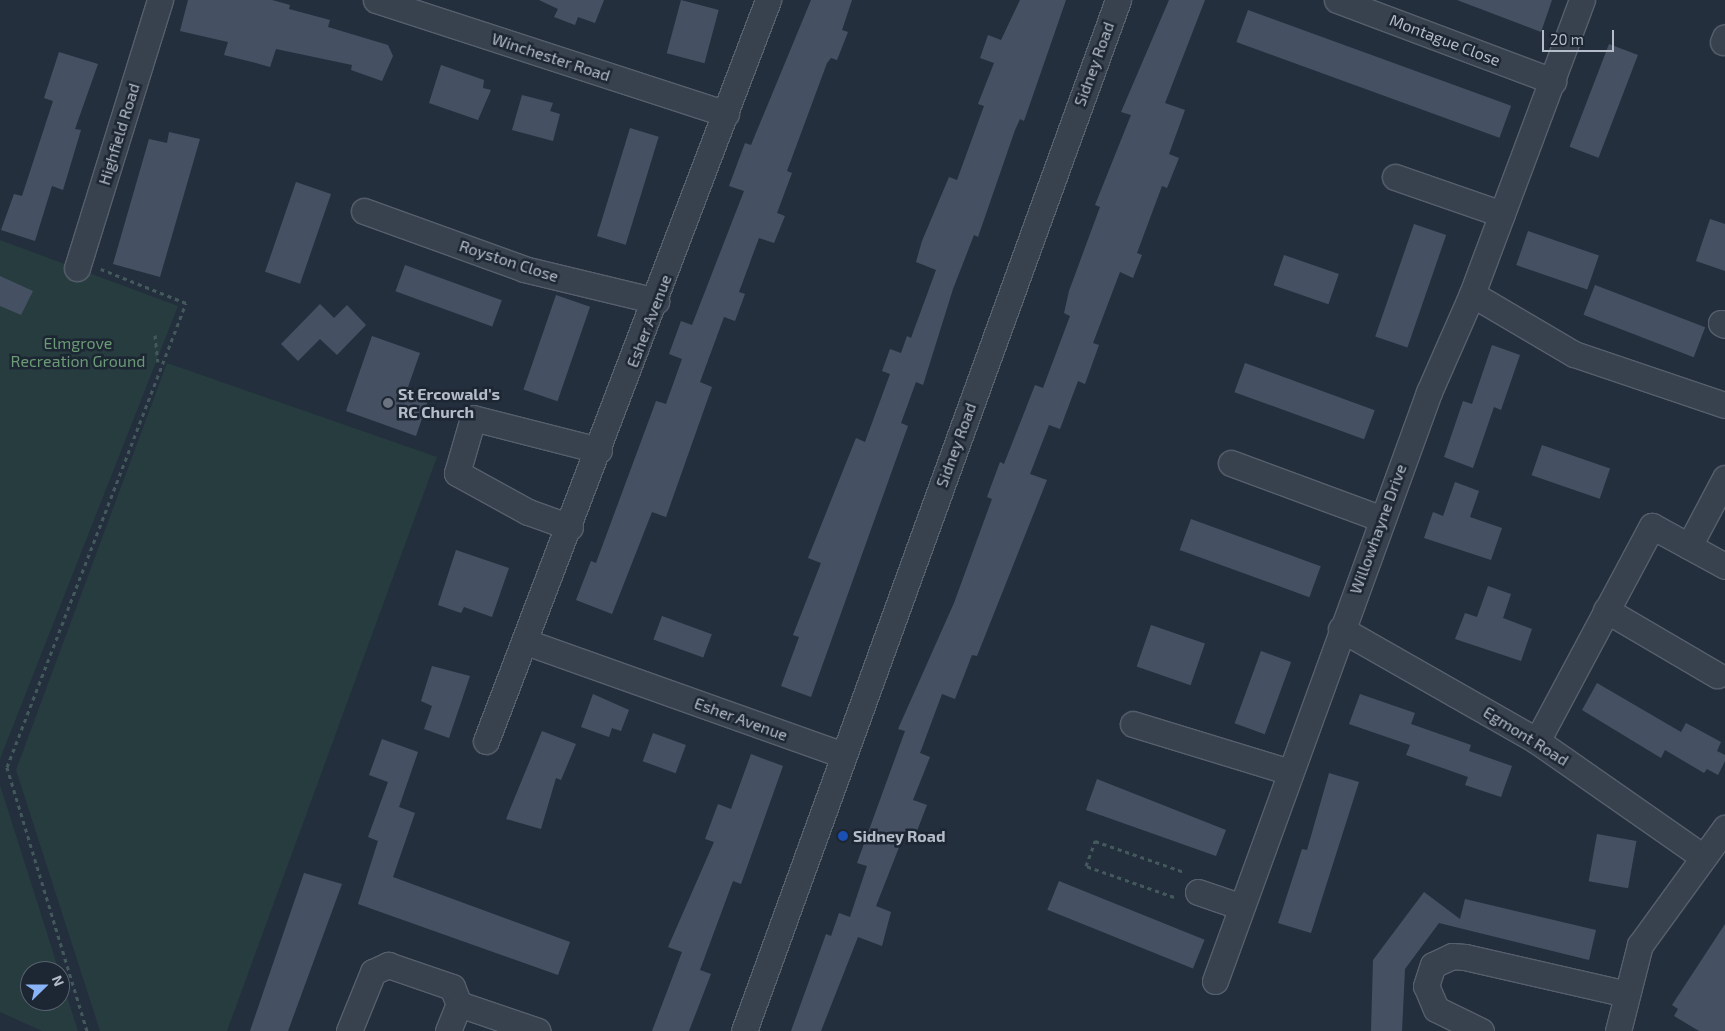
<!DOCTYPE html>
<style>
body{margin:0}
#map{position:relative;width:1725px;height:1031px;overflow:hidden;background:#242f3e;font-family:"Exo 2",sans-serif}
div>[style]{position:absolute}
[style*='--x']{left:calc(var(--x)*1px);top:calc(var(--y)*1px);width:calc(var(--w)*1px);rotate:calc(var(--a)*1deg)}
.green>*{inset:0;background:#263c3f}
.building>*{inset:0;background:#455162;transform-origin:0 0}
.path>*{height:3px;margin-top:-1.5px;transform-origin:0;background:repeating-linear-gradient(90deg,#44595c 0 4px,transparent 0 8px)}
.roads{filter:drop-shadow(1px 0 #565f6c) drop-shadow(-1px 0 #565f6c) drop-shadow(0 1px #565f6c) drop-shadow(0 -1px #565f6c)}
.minor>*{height:25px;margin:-12.5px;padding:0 12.5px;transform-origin:12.5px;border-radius:12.5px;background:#38414e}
.dots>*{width:14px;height:14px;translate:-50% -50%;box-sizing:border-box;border:2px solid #1d2633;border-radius:50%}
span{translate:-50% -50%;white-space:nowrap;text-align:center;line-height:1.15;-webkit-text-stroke:5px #1d2633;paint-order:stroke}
.street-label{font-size:16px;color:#b4bcc9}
.park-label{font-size:16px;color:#6b9a76}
.poi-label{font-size:16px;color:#b4bcc9;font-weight:700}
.left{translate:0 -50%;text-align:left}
.north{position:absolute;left:20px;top:961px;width:50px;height:50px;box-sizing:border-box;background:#1d2633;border:1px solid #59626f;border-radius:50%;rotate:68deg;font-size:14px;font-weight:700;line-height:20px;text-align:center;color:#b4bcc9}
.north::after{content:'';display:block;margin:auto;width:18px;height:22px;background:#8ab4f8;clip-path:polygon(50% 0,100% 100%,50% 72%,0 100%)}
.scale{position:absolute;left:1542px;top:30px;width:72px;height:22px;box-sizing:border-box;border:2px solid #b4bcc9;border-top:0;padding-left:6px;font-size:15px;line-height:18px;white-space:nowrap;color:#b4bcc9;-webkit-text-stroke:4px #1d2633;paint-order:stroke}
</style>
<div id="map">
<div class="green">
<i style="clip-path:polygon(0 240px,178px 306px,0 759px)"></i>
<i style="clip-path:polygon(167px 363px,437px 457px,227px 1031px,100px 1031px,16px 770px)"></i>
<i style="clip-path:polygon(0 785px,59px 971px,30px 971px,30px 1001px,60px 1001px,60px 975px,78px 1031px,42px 1031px,0 1012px)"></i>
</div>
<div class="building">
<i style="clip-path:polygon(188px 0,272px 0,290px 5px,289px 9px,330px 20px,328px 27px,388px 45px,393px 56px,382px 81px,351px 70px,352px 65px,276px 49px,270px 67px,252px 62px,224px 55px,228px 42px,180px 31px)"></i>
<i style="clip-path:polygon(539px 0,604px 0,595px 23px,578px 17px,575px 25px,554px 17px,558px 9px)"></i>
<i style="left:681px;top:0;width:39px;height:55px;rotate:15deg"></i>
<i style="clip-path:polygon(811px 0,852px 0,842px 30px,848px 32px,837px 60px,831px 58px,827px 63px,787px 171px,792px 173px,777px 213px,785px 216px,774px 243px,759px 238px,739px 292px,745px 294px,735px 321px,724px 317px,700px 382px,712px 387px,666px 517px,652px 512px,612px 614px,576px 600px,591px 561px,596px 563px,656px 401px,666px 404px,682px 359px,669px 354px,681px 321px,692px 325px,744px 191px,729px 186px,745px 143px,751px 145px)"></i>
<i style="clip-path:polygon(1020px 0,1066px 0,1024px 121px,1020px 119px,1015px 130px,978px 237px,974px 235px,953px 289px,923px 385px,916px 382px,901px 423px,908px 426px,811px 697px,781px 686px,799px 637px,793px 635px,821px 563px,808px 558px,856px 438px,865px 442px,890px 374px,882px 371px,890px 349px,901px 353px,907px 336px,911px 338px,936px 270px,916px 262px,922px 241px,949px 177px,957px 180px,984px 106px,978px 104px,994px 63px,980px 58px,988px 35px,1001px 40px)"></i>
<i style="clip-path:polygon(1169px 0,1205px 0,1165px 103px,1185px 110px,1169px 154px,1179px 158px,1167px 188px,1162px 186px,1137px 253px,1142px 255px,1133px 278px,1120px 272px,1093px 343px,1099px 345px,1085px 384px,1078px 381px,1060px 429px,1049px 425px,1030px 474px,1047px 480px,977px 656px,972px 655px,955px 699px,942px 694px,920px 753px,930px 757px,913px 800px,927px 805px,915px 836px,905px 832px,876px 906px,891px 912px,882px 946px,858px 937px,821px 1031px,791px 1031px,826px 934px,831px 936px,839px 913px,850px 917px,867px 866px,857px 863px,905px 731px,898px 729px,954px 603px,992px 499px,987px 497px,1000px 462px,1004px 464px,1035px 385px,1043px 388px,1070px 316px,1064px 313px,1069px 291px,1100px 207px,1095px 205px,1131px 115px,1121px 112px)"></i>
<i style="clip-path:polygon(1457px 0,1552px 0,1541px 32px)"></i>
<i style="left:1248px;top:10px;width:280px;height:34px;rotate:20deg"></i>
<i style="left:1609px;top:44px;width:31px;height:110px;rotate:21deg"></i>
<i style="clip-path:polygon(59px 52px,98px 64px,75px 129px,81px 130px,63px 190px,52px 186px,35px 241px,1px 230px,14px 194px,22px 196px,53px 101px,44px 98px)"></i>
<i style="clip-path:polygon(441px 65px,484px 80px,483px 88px,491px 90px,478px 120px,429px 103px)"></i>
<i style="clip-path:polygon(522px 95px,553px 103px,550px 111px,560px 114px,553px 141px,512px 130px)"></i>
<i style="left:630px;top:128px;width:30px;height:113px;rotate:17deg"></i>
<i style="clip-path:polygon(169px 132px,200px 139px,160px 277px,113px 264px,149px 139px,167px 143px)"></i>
<i style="left:296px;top:182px;width:37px;height:95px;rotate:19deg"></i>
<i style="clip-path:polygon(1710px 219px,1725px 224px,1725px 271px,1696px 261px)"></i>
<i style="left:1414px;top:224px;width:34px;height:119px;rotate:19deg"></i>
<i style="left:1528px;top:231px;width:75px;height:36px;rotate:19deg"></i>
<i style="left:1284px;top:255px;width:58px;height:32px;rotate:19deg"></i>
<i style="left:405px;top:265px;width:103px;height:28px;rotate:20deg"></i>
<i style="clip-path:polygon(0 276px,33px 291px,21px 315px,0 306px)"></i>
<i style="left:1595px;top:285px;width:118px;height:32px;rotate:21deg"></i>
<i style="left:556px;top:295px;width:36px;height:100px;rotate:19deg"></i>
<i style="clip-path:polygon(320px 304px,334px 318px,347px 305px,366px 325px,337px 355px,320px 339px,298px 361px,281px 344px)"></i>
<i style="clip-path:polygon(372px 336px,420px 353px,408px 387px,430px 395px,416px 436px,346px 411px)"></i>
<i style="clip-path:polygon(1492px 345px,1520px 355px,1501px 410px,1494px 407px,1473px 468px,1444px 457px,1463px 401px,1472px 404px)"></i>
<i style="left:1245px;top:363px;width:138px;height:31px;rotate:20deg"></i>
<i style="left:1542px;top:445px;width:72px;height:32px;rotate:19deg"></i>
<i style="clip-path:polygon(1455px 482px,1479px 491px,1470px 517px,1502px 528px,1491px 560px,1424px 538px,1433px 512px,1443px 516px)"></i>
<i style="left:1191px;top:519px;width:138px;height:33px;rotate:20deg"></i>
<i style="clip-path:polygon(456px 550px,509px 568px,492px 617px,464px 607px,461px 613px,438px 605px)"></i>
<i style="clip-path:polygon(1488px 586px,1511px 594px,1503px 618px,1532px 629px,1521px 661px,1455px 639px,1465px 613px,1477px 617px)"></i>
<i style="left:662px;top:616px;width:53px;height:25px;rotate:20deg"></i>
<i style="left:1151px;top:625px;width:57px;height:44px;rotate:19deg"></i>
<i style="left:1261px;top:651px;width:32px;height:77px;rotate:20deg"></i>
<i style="clip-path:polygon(432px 666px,470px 676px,449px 738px,424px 729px,432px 706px,421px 701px)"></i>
<i style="clip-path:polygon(1597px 683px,1681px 732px,1686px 723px,1721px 742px,1717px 751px,1725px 755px,1725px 761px,1718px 775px,1707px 769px,1704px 773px,1665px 750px,1661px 758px,1582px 710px)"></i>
<i style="clip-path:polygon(593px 694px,629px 710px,621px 731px,612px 728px,609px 737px,581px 727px)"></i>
<i style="clip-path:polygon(1360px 694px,1415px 713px,1411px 724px,1471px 745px,1469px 751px,1512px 766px,1501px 797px,1465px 785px,1468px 777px,1406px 755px,1410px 745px,1349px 724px)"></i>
<i style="clip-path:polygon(542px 731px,576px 744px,561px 780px,556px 778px,541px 829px,506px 819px)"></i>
<i style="left:653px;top:733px;width:35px;height:30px;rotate:20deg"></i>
<i style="clip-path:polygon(382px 739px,418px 752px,399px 807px,415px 813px,393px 877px,570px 942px,558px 975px,358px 904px,378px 841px,368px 837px,388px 782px,369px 775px)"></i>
<i style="clip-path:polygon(751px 754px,783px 766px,741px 884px,733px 881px,700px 970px,711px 974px,689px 1031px,652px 1031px,682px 952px,668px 947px,714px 842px,705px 839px,718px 804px,731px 809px)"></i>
<i style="clip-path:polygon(1329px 773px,1359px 782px,1311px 933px,1278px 923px,1302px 849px,1307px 850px)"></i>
<i style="clip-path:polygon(1097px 779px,1226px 830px,1216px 856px,1086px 810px)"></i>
<i style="left:1597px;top:834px;width:40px;height:48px;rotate:10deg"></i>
<i style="clip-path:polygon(304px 873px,342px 884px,288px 1031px,250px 1031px)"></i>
<i style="left:1059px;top:881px;width:157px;height:31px;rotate:22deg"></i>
<i style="clip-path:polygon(1424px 892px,1460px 919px,1465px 899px,1596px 930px,1589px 960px,1439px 923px,1405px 969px,1402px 1031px,1371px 1031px,1373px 960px)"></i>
<i style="clip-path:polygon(1725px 924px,1725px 1031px,1699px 1031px,1674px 1016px,1678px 1009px,1672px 1005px)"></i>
</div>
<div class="path">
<i style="--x:155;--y:335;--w:27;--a:84"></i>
<i style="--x:1174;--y:897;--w:93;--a:-160.6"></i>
<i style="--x:1086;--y:866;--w:27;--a:-70"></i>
<i style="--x:1095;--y:841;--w:94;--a:19.2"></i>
<i style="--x:87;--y:1031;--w:276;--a:-106.9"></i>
<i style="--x:7;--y:767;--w:497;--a:-68.9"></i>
<i style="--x:186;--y:303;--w:92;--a:-158.2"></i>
</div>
<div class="roads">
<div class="minor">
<i style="--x:376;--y:0;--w:368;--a:18"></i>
<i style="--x:1337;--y:0;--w:231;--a:20.6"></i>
<i style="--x:1723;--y:42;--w:5;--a:-68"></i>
<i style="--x:1395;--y:177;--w:113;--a:19.1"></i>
<i style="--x:364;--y:211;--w:170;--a:19.9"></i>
<i style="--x:524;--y:269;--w:136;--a:13.6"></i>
<i style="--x:77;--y:268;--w:281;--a:-72.8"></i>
<i style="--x:1472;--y:294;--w:118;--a:30.5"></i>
<i style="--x:1574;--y:354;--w:159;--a:18.7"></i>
<i style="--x:1721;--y:323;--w:4;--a:27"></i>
<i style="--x:1231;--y:463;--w:161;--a:20.3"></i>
<i style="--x:570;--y:527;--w:45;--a:-160.3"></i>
<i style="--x:528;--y:512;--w:81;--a:-151.2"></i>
<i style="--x:457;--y:473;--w:57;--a:-73.8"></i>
<i style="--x:473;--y:418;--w:130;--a:14.3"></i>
<i style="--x:1689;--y:546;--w:77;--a:-62.1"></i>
<i style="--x:1606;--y:610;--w:129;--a:30.4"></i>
<i style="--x:1341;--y:629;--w:226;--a:29.7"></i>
<i style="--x:1537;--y:741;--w:203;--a:34.9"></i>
<i style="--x:526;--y:642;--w:337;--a:19.6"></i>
<i style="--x:1133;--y:724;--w:164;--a:17"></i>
<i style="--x:486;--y:741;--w:793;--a:-69.16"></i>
<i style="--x:1537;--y:741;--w:244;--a:-61.9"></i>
<i style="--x:1652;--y:526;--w:83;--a:28.7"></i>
<i style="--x:1198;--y:892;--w:46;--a:18.8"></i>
<i style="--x:1215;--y:981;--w:627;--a:-70.03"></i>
<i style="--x:1429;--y:392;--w:107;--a:-66.3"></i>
<i style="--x:1472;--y:294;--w:314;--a:-69.5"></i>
<i style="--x:349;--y:1031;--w:64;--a:-67.9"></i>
<i style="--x:373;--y:972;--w:17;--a:-25"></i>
<i style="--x:388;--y:965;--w:68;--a:19"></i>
<i style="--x:452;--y:987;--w:18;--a:68"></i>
<i style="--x:459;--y:1004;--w:83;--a:18.9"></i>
<i style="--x:448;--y:1031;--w:29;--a:-68"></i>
<i style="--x:744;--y:1031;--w:1097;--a:-70.06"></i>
<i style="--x:1481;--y:1031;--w:50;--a:-153.9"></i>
<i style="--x:1436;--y:1009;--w:25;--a:-113"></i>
<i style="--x:1426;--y:986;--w:22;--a:-72"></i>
<i style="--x:1433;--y:965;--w:21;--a:-25"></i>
<i style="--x:1452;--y:956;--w:13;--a:4"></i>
<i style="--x:1465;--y:957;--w:166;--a:12.9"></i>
<i style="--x:1618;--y:1031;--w:89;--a:-75.7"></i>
<i style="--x:1640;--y:945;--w:145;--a:-54"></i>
</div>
</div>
<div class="dots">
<i style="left:388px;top:403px;background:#6b7280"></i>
<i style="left:843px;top:836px;background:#1a4fb4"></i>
</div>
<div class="street-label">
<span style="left:1445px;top:40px;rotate:21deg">Montague Close</span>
<span style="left:551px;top:57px;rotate:18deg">Winchester Road</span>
<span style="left:1094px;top:64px;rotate:-70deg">Sidney Road</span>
<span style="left:119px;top:134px;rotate:-73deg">Highfield Road</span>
<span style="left:509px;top:261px;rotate:18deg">Royston Close</span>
<span style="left:649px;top:321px;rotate:-69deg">Esher Avenue</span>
<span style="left:956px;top:445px;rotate:-70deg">Sidney Road</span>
<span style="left:1378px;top:529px;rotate:-70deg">Willowhayne Drive</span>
<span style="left:741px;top:719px;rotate:20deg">Esher Avenue</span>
<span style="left:1526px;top:736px;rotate:32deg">Egmont Road</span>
</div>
<div class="park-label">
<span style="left:78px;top:352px">Elmgrove<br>Recreation Ground</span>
</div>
<div class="poi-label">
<span class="left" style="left:398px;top:403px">St Ercowald's<br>RC Church</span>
<span class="left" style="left:853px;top:836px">Sidney Road</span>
</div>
<div class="north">N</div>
<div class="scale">20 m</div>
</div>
